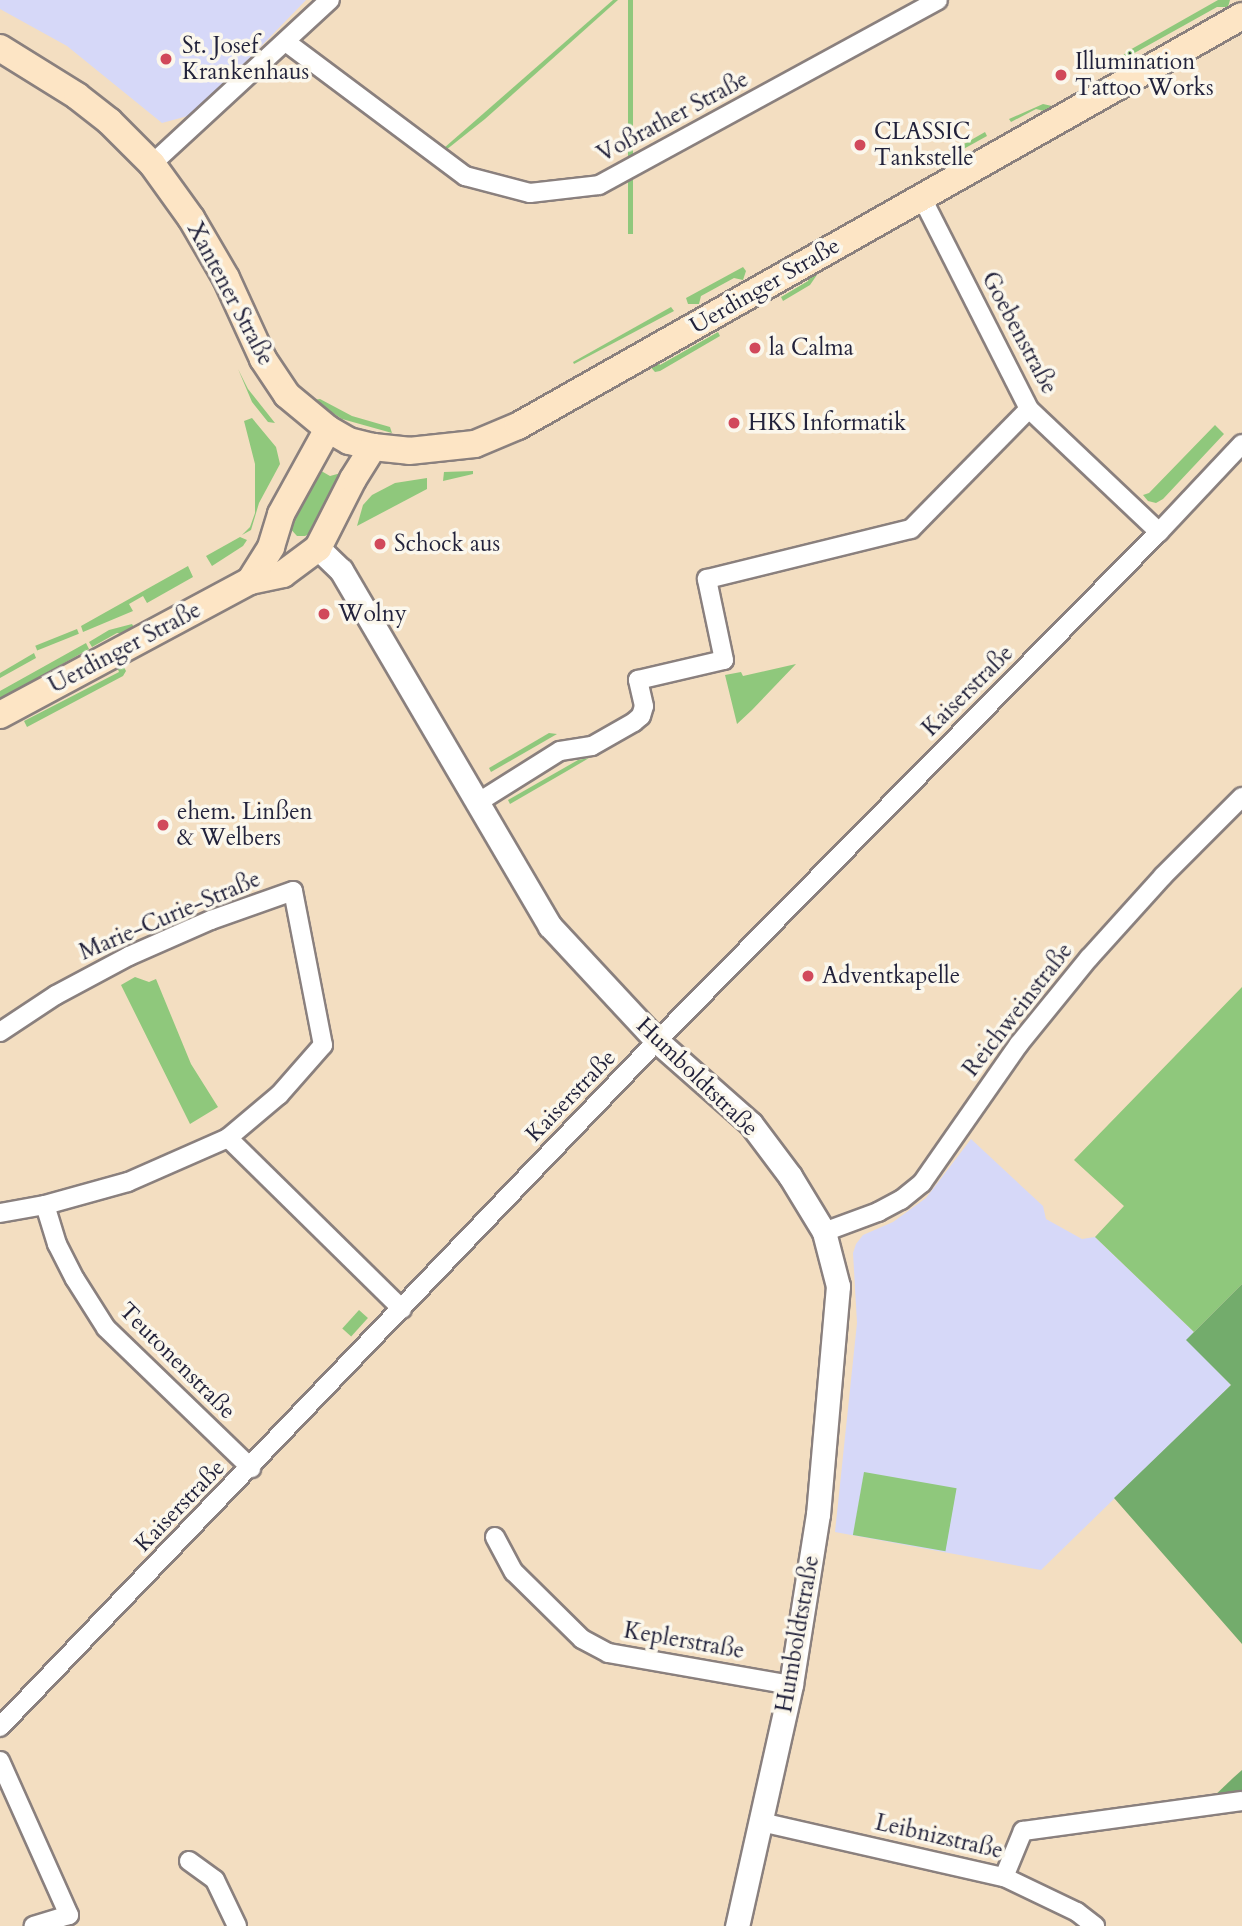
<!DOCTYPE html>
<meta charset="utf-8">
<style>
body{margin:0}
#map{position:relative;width:1242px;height:1926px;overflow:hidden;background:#f3dec1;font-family:Cardo,serif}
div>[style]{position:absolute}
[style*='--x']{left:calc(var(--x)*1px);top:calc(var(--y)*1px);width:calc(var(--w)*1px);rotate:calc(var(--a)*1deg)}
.built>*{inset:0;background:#d6d8f8}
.green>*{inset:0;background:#8fc87c;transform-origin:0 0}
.forest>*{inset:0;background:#73ac6c}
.roads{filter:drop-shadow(2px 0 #8a807e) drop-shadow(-2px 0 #8a807e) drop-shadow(0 2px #8a807e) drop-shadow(0 -2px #8a807e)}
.minor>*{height:18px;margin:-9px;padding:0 9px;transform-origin:9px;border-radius:9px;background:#fff}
.tertiary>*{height:23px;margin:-11.5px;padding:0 11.5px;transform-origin:11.5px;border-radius:11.5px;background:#fff}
.secondary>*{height:26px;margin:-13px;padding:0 13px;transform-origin:13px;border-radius:13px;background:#fde5c5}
.dots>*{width:19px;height:19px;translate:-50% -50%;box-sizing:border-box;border:4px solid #fbf7ec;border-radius:50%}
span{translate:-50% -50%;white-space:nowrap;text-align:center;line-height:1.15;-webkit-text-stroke:7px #fbf7ec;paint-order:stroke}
.poi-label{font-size:23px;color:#22223b}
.left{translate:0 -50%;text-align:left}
.street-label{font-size:23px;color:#22223b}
</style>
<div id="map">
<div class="built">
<i style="clip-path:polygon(0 0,306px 0,195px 114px,162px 123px,67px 46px,0 9px)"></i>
<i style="clip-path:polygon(971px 1139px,1043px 1206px,1046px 1219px,1082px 1239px,1095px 1237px,1194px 1332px,1187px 1340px,1231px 1385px,1041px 1570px,835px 1532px,857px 1323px,853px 1253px,856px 1244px,863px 1235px,893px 1222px,926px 1198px)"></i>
</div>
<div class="green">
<i style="clip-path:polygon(613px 0,618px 0,485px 119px,446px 150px,444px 148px)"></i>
<i style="left:628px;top:0;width:5px;height:234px"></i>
<i style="clip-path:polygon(1218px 0,1230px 0,1228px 7px,1217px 7px,1183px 26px,1129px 56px,1127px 64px,1123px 67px,1119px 59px,1128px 51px)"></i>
<i style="clip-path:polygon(1043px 104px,1052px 106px,1044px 111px,1036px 109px,1011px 122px,1009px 119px)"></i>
<i style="clip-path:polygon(985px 132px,987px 136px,931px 167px,929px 164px)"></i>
<i style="clip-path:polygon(743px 267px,746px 271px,743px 280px,734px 278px,701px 296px,699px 304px,688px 304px,686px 298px)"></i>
<i style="clip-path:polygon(821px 269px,810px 285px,783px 301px,781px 297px,808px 281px,811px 273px)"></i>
<i style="clip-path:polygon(671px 307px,674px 311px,574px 364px,573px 362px)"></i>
<i style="clip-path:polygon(718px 332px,720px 336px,660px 371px,655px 372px,648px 364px,656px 360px,660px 365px)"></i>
<i style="clip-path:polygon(238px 369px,248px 389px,275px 423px,268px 422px,252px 402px)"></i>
<i style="clip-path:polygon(320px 399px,352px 416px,390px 427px,392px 433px,342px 419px,313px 400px)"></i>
<i style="clip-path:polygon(252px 418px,276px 447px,280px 464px,259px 503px,251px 530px,242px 535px,250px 527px,255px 513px,255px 464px,244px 421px)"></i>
<i style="clip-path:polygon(1215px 425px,1224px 434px,1163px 499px,1156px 503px,1148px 501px,1143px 495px,1149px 493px)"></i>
<i style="clip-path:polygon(316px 468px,330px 476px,341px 473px,314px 531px,305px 536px,297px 536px,287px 525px)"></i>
<i style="clip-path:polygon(473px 471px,473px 474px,443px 481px,444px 472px)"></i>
<i style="clip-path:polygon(427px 478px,427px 489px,357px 526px,363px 505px,372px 495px,395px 483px)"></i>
<i style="clip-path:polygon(240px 537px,247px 540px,243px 546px,212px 566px,206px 556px)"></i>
<i style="clip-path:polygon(188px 566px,193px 577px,147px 603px,143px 596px,129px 604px,133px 611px,83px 632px,81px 626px)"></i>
<i style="clip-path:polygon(132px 624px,135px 629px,126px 634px,117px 633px,92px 647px,89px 642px,109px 630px)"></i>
<i style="left:77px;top:629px;width:5px;height:45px;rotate:68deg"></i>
<i style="clip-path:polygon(86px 643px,89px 649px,41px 676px,37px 684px,0 698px,0 691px)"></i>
<i style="clip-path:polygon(34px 653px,36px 658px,0 678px,0 673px)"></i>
<i style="clip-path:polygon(796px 664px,752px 710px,737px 724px,725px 675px,741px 672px,743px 676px)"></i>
<i style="clip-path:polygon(123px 665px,126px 671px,123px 676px,27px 727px,24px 721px,119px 672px,117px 667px)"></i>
<i style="clip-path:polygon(549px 733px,557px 734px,491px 772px,489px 768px)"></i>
<i style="clip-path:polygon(589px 758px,567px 771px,510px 804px,508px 800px,578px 760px)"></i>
<i style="clip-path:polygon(135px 977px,149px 982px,156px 979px,191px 1064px,218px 1107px,190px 1124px,121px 985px)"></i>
<i style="clip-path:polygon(1242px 987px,1242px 1284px,1194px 1332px,1095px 1237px,1124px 1206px,1074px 1160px)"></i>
<i style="left:359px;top:1310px;width:12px;height:25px;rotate:42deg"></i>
<i style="left:864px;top:1472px;width:94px;height:64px;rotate:10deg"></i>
</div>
<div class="forest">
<i style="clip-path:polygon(1242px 1284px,1242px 1644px,1114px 1498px,1231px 1385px,1186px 1340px)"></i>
<i style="clip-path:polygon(1242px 1770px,1242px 1796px,1210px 1800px,1233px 1778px)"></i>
</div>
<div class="roads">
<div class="minor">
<i style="--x:286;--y:42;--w:224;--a:36.8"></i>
<i style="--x:465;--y:176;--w:67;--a:14.7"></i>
<i style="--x:530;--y:193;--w:69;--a:-6.6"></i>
<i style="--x:599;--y:185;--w:386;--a:-28.6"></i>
<i style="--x:152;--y:164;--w:242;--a:-42.7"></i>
<i style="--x:921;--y:196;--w:239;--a:63.1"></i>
<i style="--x:1029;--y:409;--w:179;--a:43.4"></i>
<i style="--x:477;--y:803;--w:98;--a:-32.1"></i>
<i style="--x:560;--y:751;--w:32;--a:-9"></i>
<i style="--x:592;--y:746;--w:48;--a:-29.7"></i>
<i style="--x:634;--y:722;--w:9;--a:-41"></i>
<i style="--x:641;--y:716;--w:10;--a:-73"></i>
<i style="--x:644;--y:706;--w:27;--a:-103"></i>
<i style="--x:638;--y:680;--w:88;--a:-13.1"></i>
<i style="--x:724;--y:660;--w:83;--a:-101.9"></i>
<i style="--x:707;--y:579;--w:210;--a:-13.8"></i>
<i style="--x:911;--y:529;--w:168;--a:-45.5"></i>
<i style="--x:0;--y:1032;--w:67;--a:-33.5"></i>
<i style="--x:56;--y:995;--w:83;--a:-28.1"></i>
<i style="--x:129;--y:956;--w:90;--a:-23.7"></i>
<i style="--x:211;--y:920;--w:87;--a:-19.5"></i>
<i style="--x:293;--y:891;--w:157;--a:79"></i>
<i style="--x:323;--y:1045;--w:67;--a:131.3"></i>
<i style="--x:279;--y:1095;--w:67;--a:139.9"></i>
<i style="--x:45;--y:1205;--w:41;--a:72.9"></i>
<i style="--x:57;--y:1244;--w:39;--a:63"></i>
<i style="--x:75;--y:1279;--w:58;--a:57.7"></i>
<i style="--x:106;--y:1328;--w:202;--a:44"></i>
<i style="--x:0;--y:1213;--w:46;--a:-10.1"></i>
<i style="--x:45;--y:1205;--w:86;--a:-15.5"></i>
<i style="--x:128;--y:1182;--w:109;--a:-23.7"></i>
<i style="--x:228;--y:1138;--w:244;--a:44.5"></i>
<i style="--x:824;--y:1232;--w:58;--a:-20.3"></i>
<i style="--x:878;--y:1212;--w:26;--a:-28"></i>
<i style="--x:901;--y:1200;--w:27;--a:-39"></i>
<i style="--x:922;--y:1183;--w:169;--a:-55.1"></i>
<i style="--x:1019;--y:1044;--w:111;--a:-50.9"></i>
<i style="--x:1089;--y:958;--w:110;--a:-47.9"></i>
<i style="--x:1163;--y:876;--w:112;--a:-45"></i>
<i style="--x:495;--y:1537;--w:40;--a:62"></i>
<i style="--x:514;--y:1572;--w:95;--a:44.6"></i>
<i style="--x:582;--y:1639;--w:30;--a:28"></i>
<i style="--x:608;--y:1653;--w:186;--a:9.9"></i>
<i style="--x:0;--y:1727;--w:950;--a:-46.24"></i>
<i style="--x:657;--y:1041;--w:715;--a:-45.4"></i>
<i style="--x:1159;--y:532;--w:121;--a:-46.7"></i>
<i style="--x:0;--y:1761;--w:169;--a:65.9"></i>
<i style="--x:69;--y:1915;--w:37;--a:163"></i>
<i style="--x:761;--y:1822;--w:249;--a:12.8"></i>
<i style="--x:1004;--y:1877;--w:81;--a:25.6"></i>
<i style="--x:1077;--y:1912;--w:23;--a:38"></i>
<i style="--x:189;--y:1861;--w:32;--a:36"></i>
<i style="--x:215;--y:1880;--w:51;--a:64.4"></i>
<i style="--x:1004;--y:1877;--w:50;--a:-67.6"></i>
<i style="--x:1023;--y:1831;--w:221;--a:-7.8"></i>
</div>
<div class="tertiary">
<i style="--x:318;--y:548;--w:32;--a:44"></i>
<i style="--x:341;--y:570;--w:413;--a:59.6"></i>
<i style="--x:550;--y:926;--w:157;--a:47.1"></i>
<i style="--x:657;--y:1041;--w:125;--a:41.4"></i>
<i style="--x:751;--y:1124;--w:65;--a:53.1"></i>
<i style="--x:790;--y:1176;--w:66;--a:58.7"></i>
<i style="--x:824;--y:1232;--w:56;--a:75.5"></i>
<i style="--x:838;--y:1286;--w:229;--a:95"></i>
<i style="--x:818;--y:1514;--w:173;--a:99"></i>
<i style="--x:791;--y:1685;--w:247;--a:102.6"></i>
</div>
<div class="secondary">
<i style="--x:0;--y:48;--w:91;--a:31.9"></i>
<i style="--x:77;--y:96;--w:41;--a:38"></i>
<i style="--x:109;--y:121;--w:61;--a:45"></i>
<i style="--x:152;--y:164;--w:67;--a:54.2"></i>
<i style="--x:191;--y:218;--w:69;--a:59.7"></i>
<i style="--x:226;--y:278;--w:89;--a:65.4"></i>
<i style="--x:263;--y:359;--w:43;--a:56.3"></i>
<i style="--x:287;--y:395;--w:53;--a:39.7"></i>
<i style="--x:328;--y:429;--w:24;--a:30"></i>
<i style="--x:349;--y:441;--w:25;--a:14"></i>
<i style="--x:373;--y:447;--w:36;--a:6"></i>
<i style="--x:409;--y:451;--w:66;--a:-6.1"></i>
<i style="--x:475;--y:444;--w:47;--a:-22.7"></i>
<i style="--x:518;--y:426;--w:832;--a:-29.52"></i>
<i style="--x:250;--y:581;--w:40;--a:-58"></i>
<i style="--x:271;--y:547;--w:34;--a:-73"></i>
<i style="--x:281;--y:514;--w:97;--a:-61.1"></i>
<i style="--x:0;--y:715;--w:284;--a:-28.2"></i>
<i style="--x:250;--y:581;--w:34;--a:-12"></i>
<i style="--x:283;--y:574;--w:44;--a:-36.6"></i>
<i style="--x:318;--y:548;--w:77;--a:-63.1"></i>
<i style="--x:353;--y:479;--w:38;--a:-58"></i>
</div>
</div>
<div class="dots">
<i style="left:166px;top:59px;background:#d1495b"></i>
<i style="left:1061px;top:75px;background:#d1495b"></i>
<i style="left:860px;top:145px;background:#d1495b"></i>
<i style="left:755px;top:348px;background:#d1495b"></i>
<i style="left:734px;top:423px;background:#d1495b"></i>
<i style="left:380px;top:544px;background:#d1495b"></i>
<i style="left:324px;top:614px;background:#d1495b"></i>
<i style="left:163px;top:825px;background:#d1495b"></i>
<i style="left:808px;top:976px;background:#d1495b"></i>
</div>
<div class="poi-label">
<span class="left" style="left:182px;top:59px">St. Josef<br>Krankenhaus</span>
<span class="left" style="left:1075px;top:75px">Illumination<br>Tattoo Works</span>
<span class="left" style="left:874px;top:145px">CLASSIC<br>Tankstelle</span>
<span class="left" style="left:769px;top:348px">la Calma</span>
<span class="left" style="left:748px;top:423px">HKS Informatik</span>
<span class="left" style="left:394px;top:544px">Schock aus</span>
<span class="left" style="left:338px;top:614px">Wolny</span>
<span class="left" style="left:177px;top:825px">ehem. Linßen<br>&amp; Welbers</span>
<span class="left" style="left:822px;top:976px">Adventkapelle</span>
</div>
<div class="street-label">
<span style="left:673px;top:117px;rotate:-28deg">Voßrather Straße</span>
<span style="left:765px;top:286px;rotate:-30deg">Uerdinger Straße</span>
<span style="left:230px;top:294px;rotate:62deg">Xantener Straße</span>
<span style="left:1019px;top:333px;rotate:62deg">Goebenstraße</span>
<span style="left:125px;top:648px;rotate:-28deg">Uerdinger Straße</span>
<span style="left:968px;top:691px;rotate:-45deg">Kaiserstraße</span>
<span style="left:170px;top:916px;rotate:-23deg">Marie-Curie-Straße</span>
<span style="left:1018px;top:1010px;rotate:-52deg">Reichweinstraße</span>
<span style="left:697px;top:1077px;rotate:44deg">Humboldtstraße</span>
<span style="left:571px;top:1096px;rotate:-46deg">Kaiserstraße</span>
<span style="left:177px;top:1361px;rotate:45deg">Teutonenstraße</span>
<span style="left:180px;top:1506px;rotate:-46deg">Kaiserstraße</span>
<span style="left:798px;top:1634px;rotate:-80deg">Humboldtstraße</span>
<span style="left:684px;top:1641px;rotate:10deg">Keplerstraße</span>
<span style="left:939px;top:1837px;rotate:13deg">Leibnizstraße</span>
</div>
</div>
